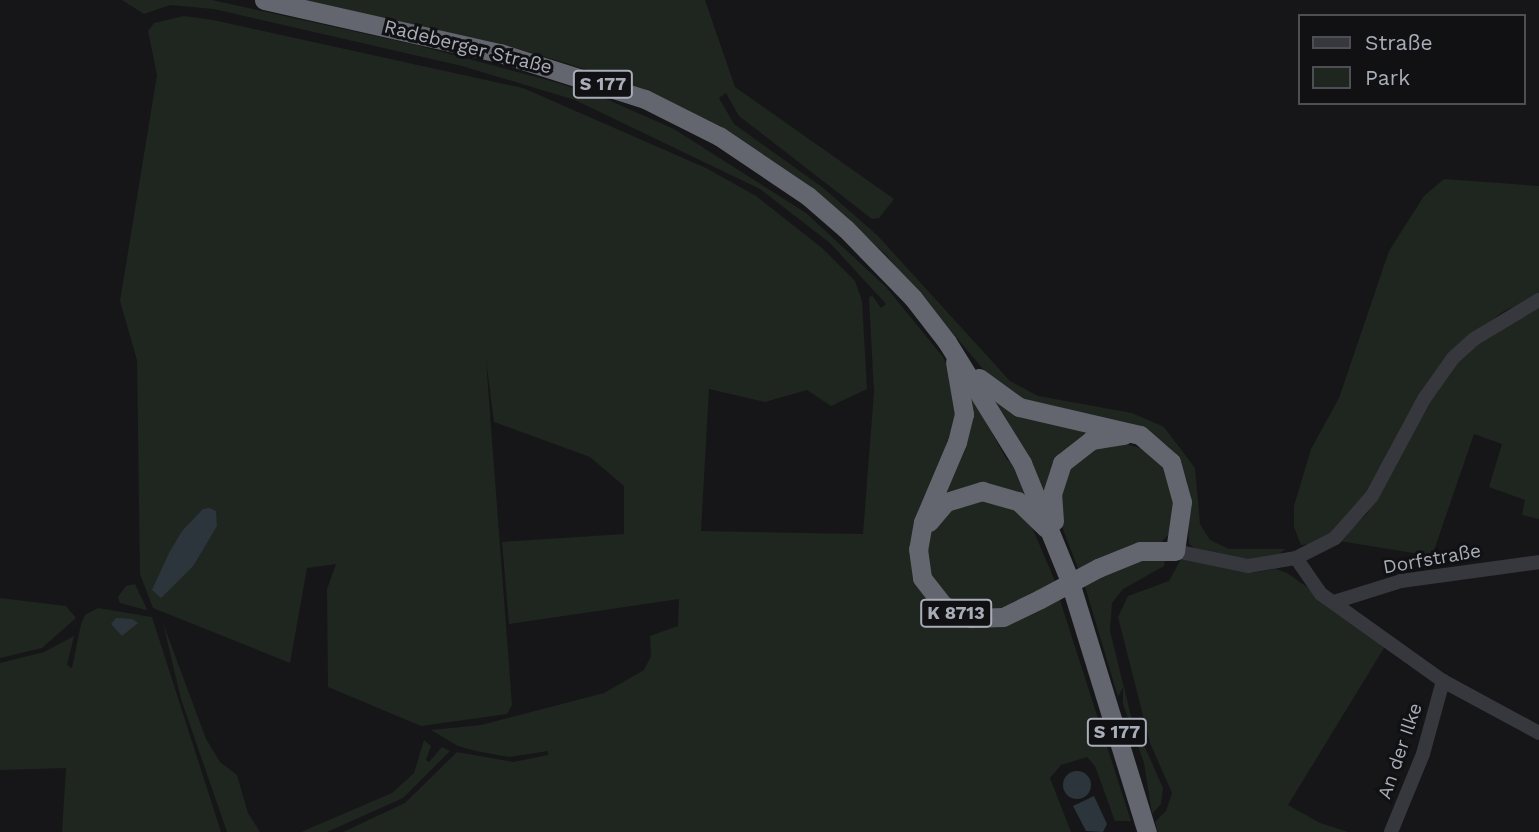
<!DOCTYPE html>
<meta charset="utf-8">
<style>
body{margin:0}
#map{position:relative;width:1539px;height:832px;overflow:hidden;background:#161618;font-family:"Work Sans",sans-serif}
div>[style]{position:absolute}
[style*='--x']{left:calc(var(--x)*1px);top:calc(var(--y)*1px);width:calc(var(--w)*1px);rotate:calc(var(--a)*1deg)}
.green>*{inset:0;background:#1e261f}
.water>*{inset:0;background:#2c353c}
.round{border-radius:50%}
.minor>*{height:14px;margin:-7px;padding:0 7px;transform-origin:7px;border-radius:7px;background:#37383d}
.highway>*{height:19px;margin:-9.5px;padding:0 9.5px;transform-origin:9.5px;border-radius:9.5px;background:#63666e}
.highway-bridge>*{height:19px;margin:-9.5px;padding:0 9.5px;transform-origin:9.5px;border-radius:9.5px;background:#63666e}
span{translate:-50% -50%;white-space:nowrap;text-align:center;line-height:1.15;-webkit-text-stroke:6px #111113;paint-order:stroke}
.shield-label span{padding:2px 5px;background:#111113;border:2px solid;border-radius:5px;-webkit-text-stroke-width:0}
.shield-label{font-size:18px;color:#a8adb8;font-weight:700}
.street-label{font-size:19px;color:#a8adb8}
.legend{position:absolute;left:1298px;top:14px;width:228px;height:91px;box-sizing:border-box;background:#111113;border:2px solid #4d4f55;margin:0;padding:9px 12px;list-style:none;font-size:21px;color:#a8adb8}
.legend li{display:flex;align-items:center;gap:14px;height:35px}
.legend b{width:35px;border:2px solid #4d4f55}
</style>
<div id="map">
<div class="green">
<i style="clip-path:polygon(evenodd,122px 0,212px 0,416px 45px,555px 82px,604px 98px,674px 129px,806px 213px,886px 287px,943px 357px,954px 379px,957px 410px,912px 557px,955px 618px,1059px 597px,1131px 821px,1115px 821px,1095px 766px,1087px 757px,1061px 765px,1050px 778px,1071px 832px,343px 832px,405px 803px,457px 752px,513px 762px,548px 755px,548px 751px,509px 757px,476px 751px,458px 746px,431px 730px,481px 725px,604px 693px,644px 670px,651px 656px,650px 636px,678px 626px,679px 599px,509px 624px,502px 542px,624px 534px,624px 486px,590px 457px,494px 422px,486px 360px,512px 705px,507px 714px,421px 726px,328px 687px,327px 589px,336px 564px,307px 568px,290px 663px,153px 608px,140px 574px,137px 360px,120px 301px,157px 75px,148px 31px,154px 23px,184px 16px,213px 20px,523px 88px,706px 168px,756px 196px,822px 248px,855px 281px,862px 301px,867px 389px,831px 406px,807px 390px,765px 402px,709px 389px,701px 531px,863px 534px,874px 392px,869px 298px,872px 295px,881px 308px,886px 304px,830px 243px,760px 189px,575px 100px,462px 66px,214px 9px,170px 5px,144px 14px,122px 0,210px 508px,215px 511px,217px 525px,194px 565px,182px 531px,210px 508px)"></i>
<i style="clip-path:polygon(296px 0,705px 0,735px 87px,894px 199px,879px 218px,872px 219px,739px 116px,726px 93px,719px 98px,734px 124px,822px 187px,877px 235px,1010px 381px,1038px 396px,1132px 413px,1164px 427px,1195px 468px,1200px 524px,1210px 540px,1229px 549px,1285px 549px,1276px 557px,1246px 560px,1197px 550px,1189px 544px,1187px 480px,1170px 448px,1146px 430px,1049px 410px,1001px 390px,886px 255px,817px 191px,722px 127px,649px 91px,566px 63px,501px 44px)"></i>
<i style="clip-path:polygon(1444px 179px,1539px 186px,1539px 295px,1504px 311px,1469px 337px,1366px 496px,1340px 526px,1317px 543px,1301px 545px,1294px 527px,1294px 506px,1311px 449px,1339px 398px,1389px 251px,1424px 196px)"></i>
<i style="clip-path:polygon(1539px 306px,1539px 519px,1522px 515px,1525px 500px,1489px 487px,1502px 444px,1474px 434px,1432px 556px,1339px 541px,1367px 514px,1428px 402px,1459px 360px,1479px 340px)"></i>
<i style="clip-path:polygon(972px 397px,1007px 460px,1015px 464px,1027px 500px,944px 498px)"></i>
<i style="clip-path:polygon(994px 400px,1097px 433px,1046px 498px,1006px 418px)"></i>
<i style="clip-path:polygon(1126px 444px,1141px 448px,1166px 470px,1175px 500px,1169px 534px,1160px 543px,1079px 571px,1061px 524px,1058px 501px,1065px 471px,1094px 447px)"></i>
<i style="clip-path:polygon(971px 499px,1003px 500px,1031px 525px,1056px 583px,1020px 602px,987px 612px,961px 608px,935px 588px,924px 554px,929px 531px,938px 518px)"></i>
<i style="clip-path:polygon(1139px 557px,1165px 558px,1164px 566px,1123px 589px,1112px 603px,1110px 631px,1131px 716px,1163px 788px,1161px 804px,1152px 814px,1144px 763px,1123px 704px,1123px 687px,1118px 697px,1084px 583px)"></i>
<i style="clip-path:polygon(1181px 559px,1250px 573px,1276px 569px,1287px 573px,1387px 643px,1288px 805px,1320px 823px,1348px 832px,1158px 832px,1155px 822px,1166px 811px,1172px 793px,1150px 743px,1118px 617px,1128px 596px,1169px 581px)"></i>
<i style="clip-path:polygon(135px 584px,147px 609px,146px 610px,120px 603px,118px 597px,126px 586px)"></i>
<i style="clip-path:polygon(0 598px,66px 606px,76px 618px,42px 648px,0 658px)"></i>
<i style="clip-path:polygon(98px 608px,152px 617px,221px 832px,62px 832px,66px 768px,0 770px,0 663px,44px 652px,74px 636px,67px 665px,72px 668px,81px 624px,85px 615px)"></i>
<i style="clip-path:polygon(163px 623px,206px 739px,220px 762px,237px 775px,248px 813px,260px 832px,227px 832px,181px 699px)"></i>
<i style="clip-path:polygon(424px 740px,431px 746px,426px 760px,429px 762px,442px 747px,450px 751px,403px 798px,327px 832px,301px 832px,392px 793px,414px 773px)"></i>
</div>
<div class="water">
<i style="clip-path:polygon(210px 508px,216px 511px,217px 526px,194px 565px,161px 598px,152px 590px,169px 553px,182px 531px,203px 509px)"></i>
<i style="clip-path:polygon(116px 618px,132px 619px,138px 623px,122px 636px,111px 624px)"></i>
<i class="round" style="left:1063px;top:771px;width:28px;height:28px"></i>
<i style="clip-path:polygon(1094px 796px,1107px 824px,1103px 832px,1086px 831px,1073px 806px)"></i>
</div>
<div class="minor">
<i style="--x:1175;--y:551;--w:75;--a:11.6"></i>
<i style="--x:1248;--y:566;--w:49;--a:-9.5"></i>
<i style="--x:1296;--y:558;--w:44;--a:-27.1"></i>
<i style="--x:1335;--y:538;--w:56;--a:-48.6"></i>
<i style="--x:1372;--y:496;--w:110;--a:-61.8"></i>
<i style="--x:1424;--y:399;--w:50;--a:-54.7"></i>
<i style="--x:1453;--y:358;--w:28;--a:-42"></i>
<i style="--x:1474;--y:339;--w:76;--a:-31"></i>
<i style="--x:1296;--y:558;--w:44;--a:55.2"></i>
<i style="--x:1321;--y:594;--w:150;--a:35.5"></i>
<i style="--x:1443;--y:681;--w:109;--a:28.4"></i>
<i style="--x:1334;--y:602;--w:70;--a:-17.4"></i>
<i style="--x:1401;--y:581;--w:139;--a:-7.8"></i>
<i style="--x:1391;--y:832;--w:84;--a:-67.7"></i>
<i style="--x:1423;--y:754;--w:76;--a:-74.7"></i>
</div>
<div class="highway">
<i style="--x:264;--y:0;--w:242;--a:12.7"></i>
<i style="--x:500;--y:53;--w:152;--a:17.6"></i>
<i style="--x:645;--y:99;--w:83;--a:26.6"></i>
<i style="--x:719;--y:136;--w:107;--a:34"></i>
<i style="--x:808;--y:196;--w:50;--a:41"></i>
<i style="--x:846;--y:229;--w:96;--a:45.8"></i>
<i style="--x:913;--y:298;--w:56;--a:52.3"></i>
<i style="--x:947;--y:342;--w:142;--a:58.2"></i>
<i style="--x:1022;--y:463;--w:125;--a:67.9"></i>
<i style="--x:1069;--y:579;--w:265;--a:72.9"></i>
<i style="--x:955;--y:362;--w:53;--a:80.2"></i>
<i style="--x:964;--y:414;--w:29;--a:104"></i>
<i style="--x:957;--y:442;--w:87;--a:113"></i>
<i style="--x:923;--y:522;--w:27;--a:100"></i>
<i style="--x:918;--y:549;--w:29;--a:82"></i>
<i style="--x:922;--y:578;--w:34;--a:52"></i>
<i style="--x:943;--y:605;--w:31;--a:25"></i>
<i style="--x:971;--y:618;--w:32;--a:-2"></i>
<i style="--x:1003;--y:617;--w:41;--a:-25.9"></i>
<i style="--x:979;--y:378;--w:49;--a:35.9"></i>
<i style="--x:1019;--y:407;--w:124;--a:13"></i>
<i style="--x:1140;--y:435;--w:41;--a:41.1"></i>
<i style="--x:1171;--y:462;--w:41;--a:74.6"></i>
<i style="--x:1182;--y:502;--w:49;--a:98.1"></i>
<i style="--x:1175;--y:551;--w:35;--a:180"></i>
<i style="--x:1140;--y:551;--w:45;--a:158"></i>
<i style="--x:1054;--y:521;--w:27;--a:-94"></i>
<i style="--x:1052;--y:494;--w:33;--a:-72"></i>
<i style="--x:1062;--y:463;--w:37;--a:-38"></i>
<i style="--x:1091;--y:440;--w:33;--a:-9"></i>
<i style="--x:929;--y:522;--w:26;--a:-50"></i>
<i style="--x:946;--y:502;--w:38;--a:-17"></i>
<i style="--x:982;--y:491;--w:37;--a:16"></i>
<i style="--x:1018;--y:501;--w:39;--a:44"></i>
</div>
<div class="highway-bridge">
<i style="--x:1040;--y:599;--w:66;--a:-28.1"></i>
</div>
<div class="shield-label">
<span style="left:603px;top:84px">S 177</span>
<span style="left:956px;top:613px">K 8713</span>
<span style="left:1117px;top:732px">S 177</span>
</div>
<div class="street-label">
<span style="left:468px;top:47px;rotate:14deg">Radeberger Straße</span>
<span style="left:1432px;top:559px;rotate:-10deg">Dorfstraße</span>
<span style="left:1400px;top:751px;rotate:-71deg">An der Ilke</span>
</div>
<ul class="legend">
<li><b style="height:9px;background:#37383d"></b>Straße</li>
<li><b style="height:19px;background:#1e261f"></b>Park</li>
</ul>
</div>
